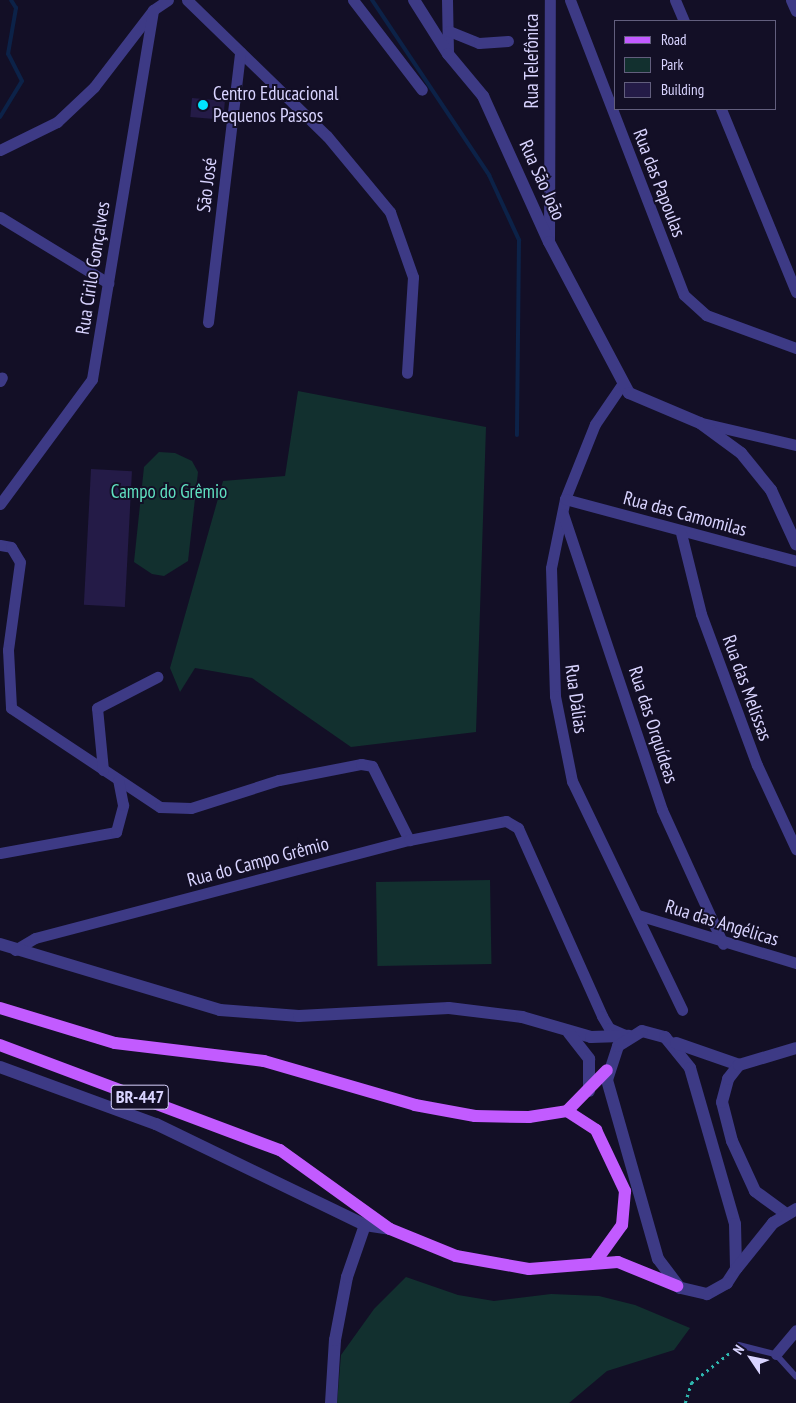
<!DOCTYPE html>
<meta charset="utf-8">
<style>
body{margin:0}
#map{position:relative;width:796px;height:1403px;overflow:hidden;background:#130f26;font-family:"PT Sans Narrow",sans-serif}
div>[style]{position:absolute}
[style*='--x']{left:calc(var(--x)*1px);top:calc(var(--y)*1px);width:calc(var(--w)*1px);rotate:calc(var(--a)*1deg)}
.green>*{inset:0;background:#12302f;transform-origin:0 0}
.stream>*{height:4px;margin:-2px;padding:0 2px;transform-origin:2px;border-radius:2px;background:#0c2248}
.building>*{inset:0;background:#241b47;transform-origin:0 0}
.path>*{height:2.5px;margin-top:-1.25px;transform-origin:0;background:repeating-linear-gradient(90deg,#2fb8b0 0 2.5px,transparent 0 6.5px)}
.service>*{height:5.5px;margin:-2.75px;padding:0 2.75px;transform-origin:2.75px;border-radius:2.75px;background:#3d3a85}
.minor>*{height:11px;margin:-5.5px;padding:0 5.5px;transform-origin:5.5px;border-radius:5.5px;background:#3d3a85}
.tertiary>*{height:12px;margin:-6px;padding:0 6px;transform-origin:6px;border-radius:6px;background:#3d3a85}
.primary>*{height:12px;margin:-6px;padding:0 6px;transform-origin:6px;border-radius:6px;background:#c25bff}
.dots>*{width:14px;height:14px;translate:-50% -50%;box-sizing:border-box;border:2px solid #130f26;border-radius:50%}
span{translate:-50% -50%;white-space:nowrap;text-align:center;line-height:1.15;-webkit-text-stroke:4px #130f26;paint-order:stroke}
.shield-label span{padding:1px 4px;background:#130f26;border:1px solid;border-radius:4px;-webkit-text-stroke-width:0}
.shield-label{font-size:18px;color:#d9d4ff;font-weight:700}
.street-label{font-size:19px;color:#d9d4ff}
.poi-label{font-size:19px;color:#d9d4ff}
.left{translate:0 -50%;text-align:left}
.park-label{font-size:19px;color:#5fe0c0}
.legend{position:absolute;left:614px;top:20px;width:162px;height:90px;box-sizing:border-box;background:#130f26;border:1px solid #625e7d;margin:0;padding:6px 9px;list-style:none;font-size:15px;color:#d9d4ff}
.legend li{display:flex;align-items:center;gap:10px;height:25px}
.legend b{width:25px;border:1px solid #625e7d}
.north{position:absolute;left:726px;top:1333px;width:50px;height:50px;-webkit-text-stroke:4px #130f26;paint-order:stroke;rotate:304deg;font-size:14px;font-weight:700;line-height:20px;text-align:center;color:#d9d4ff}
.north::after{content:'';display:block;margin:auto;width:18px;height:22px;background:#d9d4ff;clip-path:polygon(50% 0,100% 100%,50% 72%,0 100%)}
</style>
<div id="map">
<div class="green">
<i style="clip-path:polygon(298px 391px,486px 427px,476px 732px,351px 747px,252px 678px,195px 668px,180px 692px,170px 668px,223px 481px,285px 476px)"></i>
<i style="clip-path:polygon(159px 452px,175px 453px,192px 461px,198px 472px,188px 561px,164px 576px,152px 574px,134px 562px,144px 467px)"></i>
<i style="left:490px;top:880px;width:84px;height:114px;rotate:89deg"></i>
<i style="clip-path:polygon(406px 1277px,458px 1295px,494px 1301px,551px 1294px,599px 1296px,635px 1305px,690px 1328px,674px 1350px,607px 1371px,569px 1403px,337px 1403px,341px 1355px,374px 1309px)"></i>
</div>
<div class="stream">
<i style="--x:372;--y:0;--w:211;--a:56.2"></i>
<i style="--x:489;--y:175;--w:72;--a:65.2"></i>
<i style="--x:519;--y:240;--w:195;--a:90.6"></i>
<i style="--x:0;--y:117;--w:42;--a:-58.6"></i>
<i style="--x:22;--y:81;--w:30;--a:-117"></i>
<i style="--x:8;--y:54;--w:47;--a:-80.1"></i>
<i style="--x:16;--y:8;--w:9;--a:-122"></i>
</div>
<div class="building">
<i style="left:192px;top:98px;width:33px;height:19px;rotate:5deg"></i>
<i style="left:91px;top:469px;width:41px;height:136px;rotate:3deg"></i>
</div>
<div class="path">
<i style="--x:685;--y:1403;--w:21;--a:-73"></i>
<i style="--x:691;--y:1383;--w:52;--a:-38"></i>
</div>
<div class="service">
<i style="--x:739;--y:1345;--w:38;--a:14"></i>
<i style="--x:776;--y:1354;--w:30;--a:48"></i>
</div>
<div class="minor">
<i style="--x:187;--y:0;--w:195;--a:44.2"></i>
<i style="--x:327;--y:136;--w:99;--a:50.3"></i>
<i style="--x:390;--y:212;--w:69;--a:70.5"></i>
<i style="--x:413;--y:277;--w:96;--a:93.6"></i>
<i style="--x:353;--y:0;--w:113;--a:52.5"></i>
<i style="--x:447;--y:0;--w:54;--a:88.9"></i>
<i style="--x:570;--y:0;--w:316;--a:68.9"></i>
<i style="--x:684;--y:295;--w:30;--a:42"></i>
<i style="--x:706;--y:315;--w:96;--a:20.1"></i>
<i style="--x:675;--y:0;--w:23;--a:67"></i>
<i style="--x:791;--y:0;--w:12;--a:66"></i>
<i style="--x:449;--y:31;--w:32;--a:22"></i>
<i style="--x:479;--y:43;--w:29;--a:-4"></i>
<i style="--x:721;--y:109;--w:198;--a:67.7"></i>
<i style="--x:0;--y:150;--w:64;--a:-26.2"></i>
<i style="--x:57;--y:122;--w:51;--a:-43.4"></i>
<i style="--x:94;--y:87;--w:97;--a:-52.5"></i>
<i style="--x:153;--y:10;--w:18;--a:-34"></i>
<i style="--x:0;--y:217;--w:127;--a:31.4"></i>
<i style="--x:549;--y:241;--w:241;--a:-89.8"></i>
<i style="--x:208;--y:322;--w:272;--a:-83.2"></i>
<i style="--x:0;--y:381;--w:4;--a:-63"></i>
<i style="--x:623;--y:383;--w:50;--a:124.3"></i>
<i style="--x:595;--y:424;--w:81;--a:111.8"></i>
<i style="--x:565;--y:499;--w:70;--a:101.5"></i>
<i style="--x:551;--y:568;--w:128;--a:88.2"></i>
<i style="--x:555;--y:696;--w:87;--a:78.7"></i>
<i style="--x:572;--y:781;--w:254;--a:64.3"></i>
<i style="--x:702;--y:423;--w:97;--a:13.2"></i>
<i style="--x:565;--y:499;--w:239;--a:15"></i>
<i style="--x:0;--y:504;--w:155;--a:-53.6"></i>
<i style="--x:92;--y:379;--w:374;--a:-80.6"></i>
<i style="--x:563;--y:514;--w:312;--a:71.5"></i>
<i style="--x:662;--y:810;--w:147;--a:65.5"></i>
<i style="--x:681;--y:533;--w:83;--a:76.1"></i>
<i style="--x:701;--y:614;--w:161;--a:69.7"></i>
<i style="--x:757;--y:765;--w:93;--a:65.1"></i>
<i style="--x:0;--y:545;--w:11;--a:10"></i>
<i style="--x:11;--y:547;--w:17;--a:59"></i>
<i style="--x:20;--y:562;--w:89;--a:97.8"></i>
<i style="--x:8;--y:650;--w:58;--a:87"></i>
<i style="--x:11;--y:708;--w:179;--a:33.6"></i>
<i style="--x:160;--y:807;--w:31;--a:2"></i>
<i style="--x:191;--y:808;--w:92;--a:-17.7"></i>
<i style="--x:279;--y:780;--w:84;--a:-11"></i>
<i style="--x:361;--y:764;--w:11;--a:10"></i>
<i style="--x:372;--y:766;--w:83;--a:63.4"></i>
<i style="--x:103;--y:770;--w:62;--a:-95.5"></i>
<i style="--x:97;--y:708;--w:68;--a:-27.3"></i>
<i style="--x:0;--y:853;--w:118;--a:-10.3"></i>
<i style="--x:116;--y:832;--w:28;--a:-75"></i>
<i style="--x:123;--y:805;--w:25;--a:-101"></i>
<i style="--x:638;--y:915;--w:165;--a:16.9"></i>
<i style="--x:15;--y:950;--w:23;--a:-31"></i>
<i style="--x:35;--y:938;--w:387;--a:-14.7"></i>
<i style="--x:409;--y:840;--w:99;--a:-11.1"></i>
<i style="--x:506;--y:821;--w:14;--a:30"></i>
<i style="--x:518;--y:828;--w:206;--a:65.9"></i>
<i style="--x:602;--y:1016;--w:14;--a:60"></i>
<i style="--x:609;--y:1028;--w:20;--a:24"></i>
<i style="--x:776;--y:1354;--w:31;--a:-50"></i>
</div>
<div class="tertiary">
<i style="--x:414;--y:0;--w:64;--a:57.8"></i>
<i style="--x:448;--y:54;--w:55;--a:50.2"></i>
<i style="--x:483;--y:96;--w:160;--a:65.7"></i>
<i style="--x:549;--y:242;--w:171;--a:62.1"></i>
<i style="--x:629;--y:393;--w:77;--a:22.9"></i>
<i style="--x:700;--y:423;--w:51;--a:36.2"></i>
<i style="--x:741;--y:453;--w:48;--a:51"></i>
<i style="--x:771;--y:490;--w:60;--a:65.2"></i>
<i style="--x:0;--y:944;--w:230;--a:16.7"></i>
<i style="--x:220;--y:1010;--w:79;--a:4.3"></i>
<i style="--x:299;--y:1016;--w:150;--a:-3.1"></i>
<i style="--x:449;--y:1008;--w:74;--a:7"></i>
<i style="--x:522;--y:1017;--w:72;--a:16.2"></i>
<i style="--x:591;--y:1037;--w:38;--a:-2"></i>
<i style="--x:642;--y:1031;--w:24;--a:15"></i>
<i style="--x:665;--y:1037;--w:40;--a:51"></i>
<i style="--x:690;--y:1068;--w:162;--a:73.9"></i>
<i style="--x:735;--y:1224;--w:45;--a:88.7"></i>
<i style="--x:736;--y:1269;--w:17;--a:123"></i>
<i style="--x:727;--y:1283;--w:23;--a:151"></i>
<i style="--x:707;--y:1294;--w:28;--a:-167"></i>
<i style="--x:680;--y:1288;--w:36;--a:-127"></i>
<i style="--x:658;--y:1259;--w:186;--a:-105.9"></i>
<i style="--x:607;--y:1080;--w:36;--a:-72"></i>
<i style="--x:618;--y:1046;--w:28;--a:-32"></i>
<i style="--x:569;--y:1033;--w:33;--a:52"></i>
<i style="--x:589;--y:1059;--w:32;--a:90"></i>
<i style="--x:676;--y:1043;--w:67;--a:19.2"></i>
<i style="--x:0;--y:1067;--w:166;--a:20.1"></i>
<i style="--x:156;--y:1124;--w:232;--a:25.8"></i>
<i style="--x:365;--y:1225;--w:25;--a:9"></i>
<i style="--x:785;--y:1213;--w:37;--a:-144"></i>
<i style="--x:755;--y:1191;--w:55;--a:-114.7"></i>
<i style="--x:732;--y:1141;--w:40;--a:-104.4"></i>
<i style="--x:722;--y:1102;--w:24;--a:-75"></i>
<i style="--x:728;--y:1079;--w:18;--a:-52"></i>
<i style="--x:739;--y:1065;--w:59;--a:-16.6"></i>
<i style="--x:737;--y:1268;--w:58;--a:-51.3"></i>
<i style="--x:773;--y:1223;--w:27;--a:-31"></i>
<i style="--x:331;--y:1403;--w:63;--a:-86.4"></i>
<i style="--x:335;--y:1340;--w:64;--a:-79.2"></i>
<i style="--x:347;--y:1277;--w:55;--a:-70.9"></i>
</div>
<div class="primary">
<i style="--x:0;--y:1008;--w:120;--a:16.9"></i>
<i style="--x:115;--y:1043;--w:150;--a:6.9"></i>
<i style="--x:264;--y:1061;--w:157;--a:16.2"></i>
<i style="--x:415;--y:1105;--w:61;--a:10.4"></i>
<i style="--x:475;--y:1116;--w:54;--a:1.1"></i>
<i style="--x:529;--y:1117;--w:38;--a:-9"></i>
<i style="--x:567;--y:1111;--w:57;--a:-45.7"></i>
<i style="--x:0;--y:1045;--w:299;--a:20.6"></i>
<i style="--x:280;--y:1150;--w:135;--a:35.7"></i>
<i style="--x:390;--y:1229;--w:71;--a:22.2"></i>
<i style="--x:456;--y:1256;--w:74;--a:10.1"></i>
<i style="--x:529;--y:1269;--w:89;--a:-4.5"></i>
<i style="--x:618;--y:1262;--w:64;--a:22.1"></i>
<i style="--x:567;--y:1111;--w:35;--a:33"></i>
<i style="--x:596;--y:1130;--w:68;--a:64.6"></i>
<i style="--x:625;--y:1191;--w:34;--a:95"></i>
<i style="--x:622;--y:1225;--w:44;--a:125.8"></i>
</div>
<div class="dots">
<i style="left:203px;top:105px;background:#00e5ff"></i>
</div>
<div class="shield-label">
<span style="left:140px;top:1097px">BR-447</span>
</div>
<div class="street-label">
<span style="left:532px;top:61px;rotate:-90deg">Rua Telefônica</span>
<span style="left:542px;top:180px;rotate:66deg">Rua São João</span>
<span style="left:659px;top:183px;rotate:69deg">Rua das Papoulas</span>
<span style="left:207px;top:185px;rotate:-83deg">São José</span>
<span style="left:93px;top:268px;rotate:-81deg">Rua Cirilo Gonçalves</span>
<span style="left:685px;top:514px;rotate:15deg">Rua das Camomilas</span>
<span style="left:747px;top:688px;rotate:70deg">Rua das Melissas</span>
<span style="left:576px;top:699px;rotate:82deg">Rua Dálias</span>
<span style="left:653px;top:725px;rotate:72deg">Rua das Orquídeas</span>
<span style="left:258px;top:862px;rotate:-15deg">Rua do Campo Grêmio</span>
<span style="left:722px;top:923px;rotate:17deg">Rua das Angélicas</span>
</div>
<div class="poi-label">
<span class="left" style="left:213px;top:105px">Centro Educacional<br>Pequenos Passos</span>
</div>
<div class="park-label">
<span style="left:169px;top:492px">Campo do Grêmio</span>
</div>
<ul class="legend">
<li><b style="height:6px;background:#c25bff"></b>Road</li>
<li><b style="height:14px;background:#12302f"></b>Park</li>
<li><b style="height:14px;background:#241b47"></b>Building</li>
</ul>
<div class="north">N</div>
</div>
